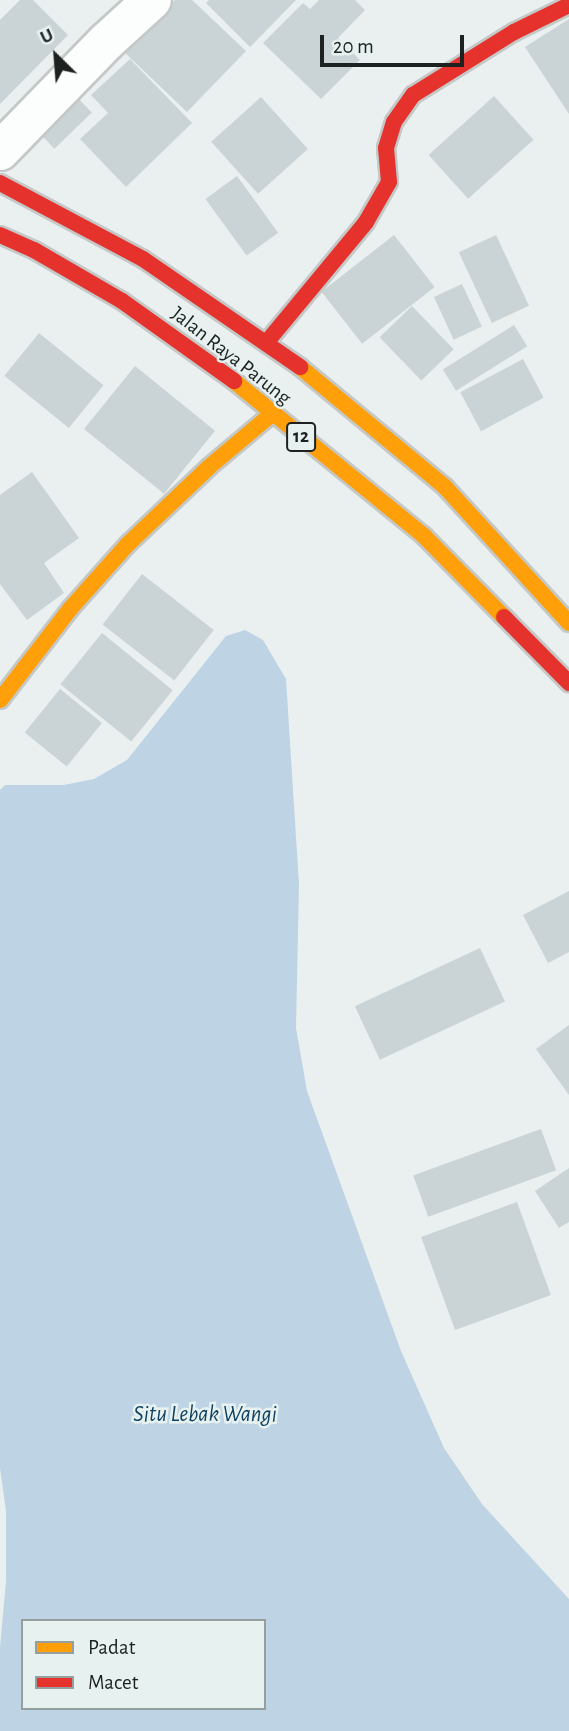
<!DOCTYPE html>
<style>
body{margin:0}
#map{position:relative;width:569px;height:1731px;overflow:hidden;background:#eaefef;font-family:"Alegreya Sans",sans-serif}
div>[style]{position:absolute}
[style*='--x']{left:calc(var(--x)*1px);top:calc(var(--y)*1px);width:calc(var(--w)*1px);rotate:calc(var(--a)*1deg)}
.water>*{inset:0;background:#bed4e4}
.building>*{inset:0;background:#cad4d6;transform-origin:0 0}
.roads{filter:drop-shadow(2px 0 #c4c8c7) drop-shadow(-2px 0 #c4c8c7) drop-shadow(0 2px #c4c8c7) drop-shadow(0 -2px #c4c8c7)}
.street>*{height:38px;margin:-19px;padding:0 19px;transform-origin:19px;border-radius:19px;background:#fcfdfd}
.slow>*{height:16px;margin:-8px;padding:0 8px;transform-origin:8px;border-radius:8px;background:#ff9f0a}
.jam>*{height:16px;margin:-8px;padding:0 8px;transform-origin:8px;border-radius:8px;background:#e5322d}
span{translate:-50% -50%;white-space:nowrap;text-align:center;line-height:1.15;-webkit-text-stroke:5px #e7f2f0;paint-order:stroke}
.shield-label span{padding:2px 5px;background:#e7f2f0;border:2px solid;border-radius:5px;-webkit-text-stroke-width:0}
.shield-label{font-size:19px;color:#1d2221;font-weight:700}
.street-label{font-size:21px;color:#1d2221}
.water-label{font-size:23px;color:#114262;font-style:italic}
.legend{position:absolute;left:21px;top:1619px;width:245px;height:91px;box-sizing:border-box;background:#e7f2f0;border:2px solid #969f9d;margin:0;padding:9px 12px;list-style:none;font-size:21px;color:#1d2221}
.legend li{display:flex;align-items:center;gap:14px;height:35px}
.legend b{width:35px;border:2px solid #969f9d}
.north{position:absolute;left:21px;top:21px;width:70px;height:70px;-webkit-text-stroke:5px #e7f2f0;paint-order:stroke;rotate:335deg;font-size:19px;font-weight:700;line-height:28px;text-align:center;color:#1d2221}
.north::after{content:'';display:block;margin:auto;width:24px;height:32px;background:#1d2221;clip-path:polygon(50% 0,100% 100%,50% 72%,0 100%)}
.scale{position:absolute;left:320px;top:35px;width:144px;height:32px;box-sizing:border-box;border:4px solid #1d2221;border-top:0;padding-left:9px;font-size:21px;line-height:24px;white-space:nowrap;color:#1d2221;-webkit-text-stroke:5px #e7f2f0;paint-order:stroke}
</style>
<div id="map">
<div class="water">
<i style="clip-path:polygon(evenodd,245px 630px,263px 640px,286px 679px,299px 884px,296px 1028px,307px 1091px,401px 1351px,444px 1448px,482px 1504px,569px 1599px,569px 1731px,0 1731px,0 1647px,6px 1581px,6px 1511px,0 1468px,0 790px,5px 785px,64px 785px,94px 779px,127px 760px,226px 636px,245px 630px,23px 1621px,264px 1621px,264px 1708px,23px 1708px,23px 1621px)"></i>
</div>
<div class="building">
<i style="clip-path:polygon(20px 0,33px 0,68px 35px,0 104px,0 20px)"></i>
<i style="clip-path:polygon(175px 0,192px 0,246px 51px,187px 112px,124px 52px)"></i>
<i style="clip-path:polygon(209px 0,296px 0,250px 47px,206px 3px)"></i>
<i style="clip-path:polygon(319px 0,355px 0,365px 10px,338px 38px,360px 60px,321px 99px,263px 43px,303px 3px,310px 9px)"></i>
<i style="clip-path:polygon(569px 19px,569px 114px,525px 47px)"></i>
<i style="clip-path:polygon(130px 59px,192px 123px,126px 187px,80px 139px,108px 113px,91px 95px)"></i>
<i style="left:71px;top:91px;width:30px;height:52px;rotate:46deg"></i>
<i style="left:494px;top:96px;width:59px;height:88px;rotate:48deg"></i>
<i style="left:261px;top:97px;width:70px;height:67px;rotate:48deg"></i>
<i style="left:237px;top:176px;width:70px;height:39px;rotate:54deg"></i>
<i style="left:394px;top:235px;width:66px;height:92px;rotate:52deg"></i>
<i style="left:496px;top:235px;width:78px;height:41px;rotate:65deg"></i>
<i style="left:462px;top:284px;width:47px;height:31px;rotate:65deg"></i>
<i style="left:412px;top:306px;width:60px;height:45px;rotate:46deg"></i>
<i style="left:514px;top:325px;width:25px;height:84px;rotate:58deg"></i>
<i style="left:39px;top:333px;width:83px;height:55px;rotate:39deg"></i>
<i style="left:523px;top:359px;width:44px;height:71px;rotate:62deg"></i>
<i style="left:135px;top:366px;width:103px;height:81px;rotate:39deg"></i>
<i style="clip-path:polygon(32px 472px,79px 538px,44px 563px,64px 593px,27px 620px,0 584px,0 495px)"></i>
<i style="left:142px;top:574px;width:91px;height:64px;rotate:38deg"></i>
<i style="left:102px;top:633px;width:91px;height:66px;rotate:39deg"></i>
<i style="left:60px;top:689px;width:54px;height:56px;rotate:39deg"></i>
<i style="clip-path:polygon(569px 891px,569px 952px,548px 963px,523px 915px)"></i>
<i style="left:480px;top:948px;width:59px;height:138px;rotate:65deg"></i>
<i style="clip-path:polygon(569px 1025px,569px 1095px,536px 1049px)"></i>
<i style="left:541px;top:1129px;width:44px;height:136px;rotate:70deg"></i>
<i style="clip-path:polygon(569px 1168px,569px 1222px,559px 1228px,535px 1191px)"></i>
<i style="left:517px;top:1202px;width:99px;height:102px;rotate:70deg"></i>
</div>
<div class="roads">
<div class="street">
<i style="--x:0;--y:151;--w:152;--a:-45.8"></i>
<i style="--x:106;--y:42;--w:62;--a:-42.4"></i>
</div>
<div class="slow">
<i style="--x:300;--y:367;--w:188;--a:39.6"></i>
<i style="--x:445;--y:487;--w:184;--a:47.6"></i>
<i style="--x:234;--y:381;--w:245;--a:39.2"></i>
<i style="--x:424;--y:536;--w:114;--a:45.4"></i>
<i style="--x:0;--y:700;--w:115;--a:-52.4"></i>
<i style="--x:70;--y:609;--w:87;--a:-48.3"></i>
<i style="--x:128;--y:544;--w:112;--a:-43.5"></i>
<i style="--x:209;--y:467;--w:82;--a:-40.1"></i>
</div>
<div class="jam">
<i style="--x:0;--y:183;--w:162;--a:28"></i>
<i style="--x:143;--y:259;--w:191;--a:34.5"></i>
<i style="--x:0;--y:235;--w:37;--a:24"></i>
<i style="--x:34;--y:250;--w:102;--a:30.1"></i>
<i style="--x:122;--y:301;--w:138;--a:35.5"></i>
<i style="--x:266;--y:343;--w:157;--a:-50.4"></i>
<i style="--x:366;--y:222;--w:46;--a:-60.1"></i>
<i style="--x:389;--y:182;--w:34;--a:-95"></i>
<i style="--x:386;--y:148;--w:27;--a:-73"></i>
<i style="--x:394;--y:122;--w:33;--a:-55"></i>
<i style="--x:413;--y:95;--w:119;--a:-32"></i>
<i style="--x:514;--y:32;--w:61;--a:-26.1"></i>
<i style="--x:504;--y:617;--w:93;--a:45.4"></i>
</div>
</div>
<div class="shield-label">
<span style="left:301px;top:437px">12</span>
</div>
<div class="street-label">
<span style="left:231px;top:356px;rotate:38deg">Jalan Raya Parung</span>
</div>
<div class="water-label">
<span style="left:205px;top:1415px">Situ Lebak Wangi</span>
</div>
<ul class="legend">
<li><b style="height:9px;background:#ff9f0a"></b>Padat</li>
<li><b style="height:9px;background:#e5322d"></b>Macet</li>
</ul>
<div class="north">U</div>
<div class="scale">20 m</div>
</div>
